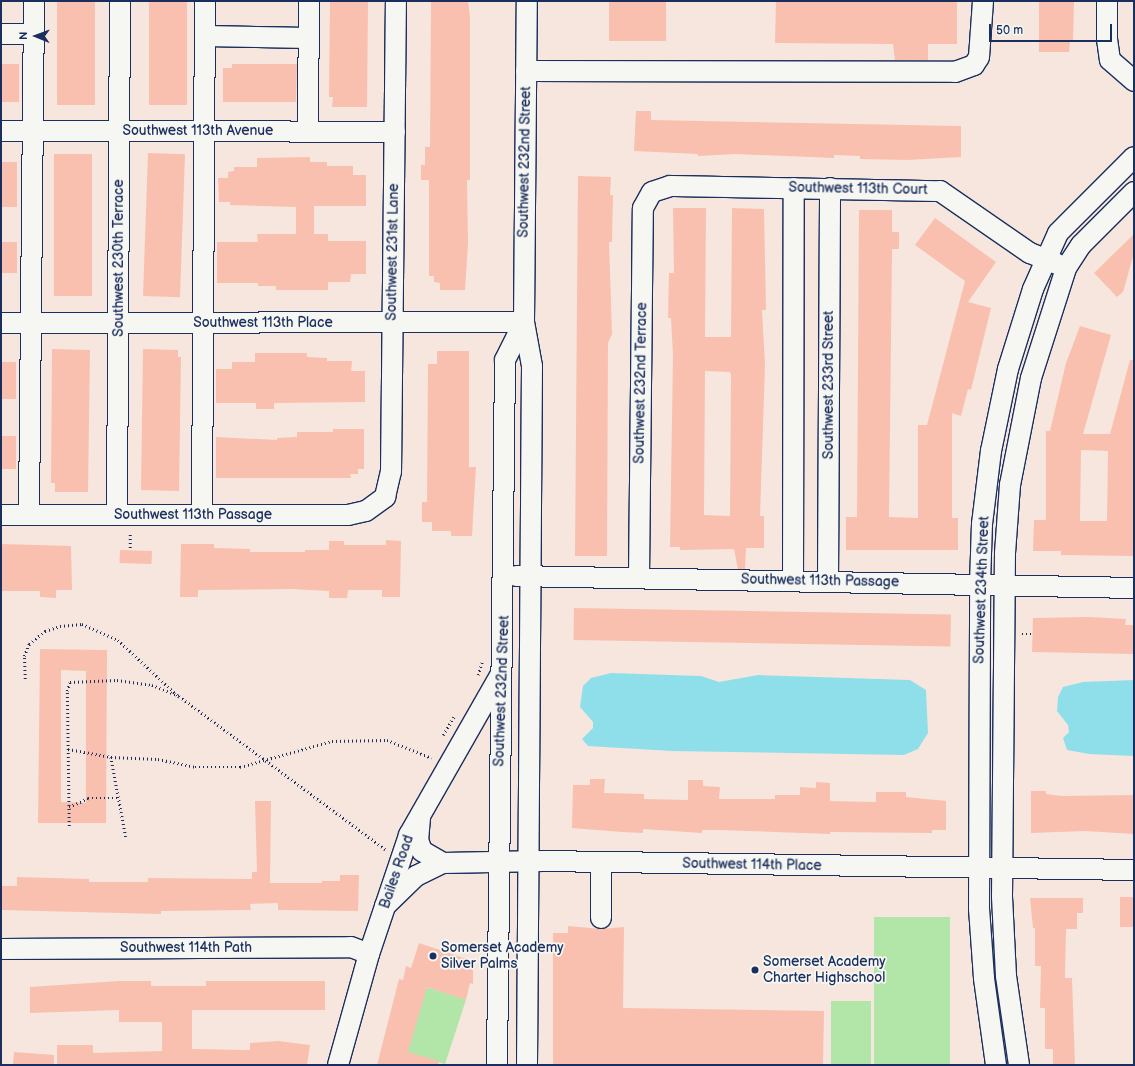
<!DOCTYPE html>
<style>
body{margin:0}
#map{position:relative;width:1135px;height:1066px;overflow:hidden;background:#f7e6de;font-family:"Balsamiq Sans",sans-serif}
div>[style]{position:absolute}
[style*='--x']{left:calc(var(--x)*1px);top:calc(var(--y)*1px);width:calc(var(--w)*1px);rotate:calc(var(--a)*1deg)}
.green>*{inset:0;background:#b1e6a8;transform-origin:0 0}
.water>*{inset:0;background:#8fdfea}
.building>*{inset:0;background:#f9c0af;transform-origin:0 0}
.path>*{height:2.5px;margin-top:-1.25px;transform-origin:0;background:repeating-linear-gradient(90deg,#1b2f5e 0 1px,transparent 0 4px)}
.roads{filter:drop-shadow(1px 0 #1b2f5e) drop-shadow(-1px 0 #1b2f5e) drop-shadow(0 1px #1b2f5e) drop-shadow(0 -1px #1b2f5e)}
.minor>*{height:20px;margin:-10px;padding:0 10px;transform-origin:10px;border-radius:10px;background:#f6f6f2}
.dots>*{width:11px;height:11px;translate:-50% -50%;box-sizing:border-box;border:2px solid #f6f6f2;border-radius:50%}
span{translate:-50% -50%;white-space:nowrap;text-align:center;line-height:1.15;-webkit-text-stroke:3.5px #f6f6f2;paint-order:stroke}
.street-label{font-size:14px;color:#1b2f5e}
.poi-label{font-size:14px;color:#1b2f5e}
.left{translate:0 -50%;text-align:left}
.frame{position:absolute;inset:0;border:2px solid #1b2f5e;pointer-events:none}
.north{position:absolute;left:16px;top:16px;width:40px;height:40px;-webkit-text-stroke:3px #f6f6f2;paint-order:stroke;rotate:271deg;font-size:11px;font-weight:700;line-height:16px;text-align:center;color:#1b2f5e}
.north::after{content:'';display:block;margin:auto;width:14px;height:18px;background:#1b2f5e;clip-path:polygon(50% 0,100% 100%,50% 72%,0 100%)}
.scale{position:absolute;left:989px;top:24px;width:123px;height:18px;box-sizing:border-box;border:2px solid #1b2f5e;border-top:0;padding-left:5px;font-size:12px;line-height:14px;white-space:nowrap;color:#1b2f5e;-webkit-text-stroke:3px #f6f6f2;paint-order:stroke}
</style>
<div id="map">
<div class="green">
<i style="left:874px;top:917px;width:76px;height:148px"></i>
<i style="left:427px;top:987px;width:41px;height:68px;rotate:18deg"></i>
<i style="left:831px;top:1001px;width:40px;height:64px"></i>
</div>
<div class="water">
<i style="clip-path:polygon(611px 673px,701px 676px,719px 682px,758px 675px,910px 680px,926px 690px,928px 733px,918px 749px,904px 755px,672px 751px,588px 746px,582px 739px,593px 728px,593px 722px,580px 707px,583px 686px,591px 678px)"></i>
<i style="clip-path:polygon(1134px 680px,1134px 756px,1089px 754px,1067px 750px,1063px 738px,1069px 732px,1068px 725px,1057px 711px,1058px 697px,1063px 687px,1083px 682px)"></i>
</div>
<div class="building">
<i style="left:57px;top:1px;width:38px;height:104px"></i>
<i style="left:149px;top:1px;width:38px;height:104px"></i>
<i style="clip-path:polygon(330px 1px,368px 1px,367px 107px,332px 107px,333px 97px,329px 97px)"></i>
<i style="clip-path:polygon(431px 1px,468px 1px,470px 17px,470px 180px,467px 180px,468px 243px,465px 290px,440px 290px,440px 283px,434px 282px,434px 276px,429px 276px,429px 180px,421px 180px,421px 165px,425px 165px,425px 147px,430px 147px)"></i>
<i style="left:609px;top:1px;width:57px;height:40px"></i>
<i style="clip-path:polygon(776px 1px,957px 1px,957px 44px,928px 44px,928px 60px,895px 60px,893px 44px,775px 43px)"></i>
<i style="clip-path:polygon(1039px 1px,1074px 1px,1073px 42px,1070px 42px,1069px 52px,1039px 52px)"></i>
<i style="left:1px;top:64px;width:18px;height:38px"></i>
<i style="clip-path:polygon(232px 64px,297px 64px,296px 102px,223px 102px,223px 68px,232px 68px)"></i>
<i style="clip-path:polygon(636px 111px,651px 111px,651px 120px,961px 126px,961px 157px,907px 160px,860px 159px,860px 156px,834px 155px,834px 158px,735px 154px,698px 156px,698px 154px,634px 151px)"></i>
<i style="left:148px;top:153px;width:37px;height:143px;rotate:2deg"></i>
<i style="left:54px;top:154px;width:38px;height:142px"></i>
<i style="clip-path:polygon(310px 157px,310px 162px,327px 162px,327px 166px,353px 166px,353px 175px,366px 175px,366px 206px,314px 206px,314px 234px,328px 234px,328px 241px,366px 241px,366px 274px,351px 274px,350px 282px,328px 282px,328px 290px,276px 290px,276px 286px,258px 286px,258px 283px,217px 283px,217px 242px,258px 242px,257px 234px,296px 234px,296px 207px,230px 205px,230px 202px,219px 202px,218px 178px,228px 178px,228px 172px,234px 171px,234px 167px,257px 167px,257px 158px)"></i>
<i style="left:1px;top:162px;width:16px;height:45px"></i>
<i style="clip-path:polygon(578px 176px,611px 177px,610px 195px,613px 195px,612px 242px,609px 242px,612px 334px,608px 343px,607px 556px,575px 556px)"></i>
<i style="clip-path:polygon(evenodd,673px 208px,706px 208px,705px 337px,731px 337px,732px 208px,764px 209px,766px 310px,762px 310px,765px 365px,760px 516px,764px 516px,764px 548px,746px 548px,745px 569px,738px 569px,734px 549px,680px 550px,680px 547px,670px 547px,673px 355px,671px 318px,668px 318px,669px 273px,674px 273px,673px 208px,705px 371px,730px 372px,731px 375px,730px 516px,704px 515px,705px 371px)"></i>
<i style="clip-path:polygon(859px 210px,892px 210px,892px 232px,899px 232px,899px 249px,892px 249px,889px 517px,918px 518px,918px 425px,927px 425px,965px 281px,915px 245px,935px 218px,996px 262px,968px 302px,991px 308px,971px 390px,968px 389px,961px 416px,952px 413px,952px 518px,958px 518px,958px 550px,846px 550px,846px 517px,857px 517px)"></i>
<i style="clip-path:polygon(1134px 234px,1134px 253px,1123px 292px,1117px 297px,1094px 273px)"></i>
<i style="left:1px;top:242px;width:16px;height:31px"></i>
<i style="clip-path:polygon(evenodd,1080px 326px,1111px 335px,1083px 434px,1110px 434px,1130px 360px,1134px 360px,1134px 556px,1061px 555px,1061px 551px,1033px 551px,1034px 520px,1046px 520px,1046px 431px,1050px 431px,1066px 363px,1080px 326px,1081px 450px,1108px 451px,1107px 521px,1080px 521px,1081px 450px)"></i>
<i style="clip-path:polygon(52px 349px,90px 350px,88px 492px,55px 492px,55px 483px,51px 483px)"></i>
<i style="clip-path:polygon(143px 349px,178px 350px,178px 357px,181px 357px,179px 491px,141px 490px)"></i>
<i style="clip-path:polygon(437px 351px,469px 351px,469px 467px,476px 467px,472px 536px,451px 536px,451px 531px,432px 531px,432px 522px,422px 522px,422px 502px,427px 502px,428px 364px,437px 364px)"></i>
<i style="clip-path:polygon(255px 353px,307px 353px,307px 357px,327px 358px,327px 361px,352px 361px,351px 371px,365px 371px,365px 402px,274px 403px,274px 409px,256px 409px,256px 403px,216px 403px,216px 369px,232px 369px,232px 362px,255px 362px)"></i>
<i style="left:1px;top:362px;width:15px;height:37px"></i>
<i style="clip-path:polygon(333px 429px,364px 429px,364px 469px,358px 469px,358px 474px,350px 474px,351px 478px,216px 478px,216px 437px,277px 440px,277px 438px,297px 437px,297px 432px,333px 432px)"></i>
<i style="left:1px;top:436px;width:15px;height:33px"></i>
<i style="clip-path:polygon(386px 540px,401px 541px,400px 597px,382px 597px,382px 590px,348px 590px,347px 598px,329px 598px,329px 591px,291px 589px,198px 590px,198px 597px,180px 597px,181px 544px,214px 544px,214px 548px,250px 549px,250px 552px,305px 552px,305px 550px,329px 550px,329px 541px,344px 541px,344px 545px,386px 545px)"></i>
<i style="clip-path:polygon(1px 544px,71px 546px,72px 590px,56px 590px,56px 598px,40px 597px,40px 591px,1px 591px)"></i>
<i style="left:120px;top:550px;width:32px;height:13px;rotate:2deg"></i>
<i style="left:574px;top:608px;width:377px;height:32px;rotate:1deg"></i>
<i style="clip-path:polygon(1089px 617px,1126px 619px,1125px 625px,1134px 625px,1134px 654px,1032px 652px,1033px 618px)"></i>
<i style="clip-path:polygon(evenodd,40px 649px,107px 650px,106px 823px,38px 823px,40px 649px,61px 670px,86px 671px,86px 803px,61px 802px,61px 670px)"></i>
<i style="clip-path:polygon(590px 779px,605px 779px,604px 793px,644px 794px,644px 799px,688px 800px,688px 780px,703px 780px,703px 786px,720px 787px,719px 799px,775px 799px,775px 795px,800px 795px,800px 787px,816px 788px,816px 782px,830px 783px,830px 801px,876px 802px,876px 792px,906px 792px,906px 797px,946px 801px,946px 830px,932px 830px,932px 833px,830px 832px,830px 834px,719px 830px,702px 830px,702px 833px,643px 829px,643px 833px,622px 832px,572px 828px,573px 785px,590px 785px)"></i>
<i style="clip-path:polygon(1031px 791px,1046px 791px,1046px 794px,1062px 796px,1134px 795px,1134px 834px,1085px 831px,1031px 833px)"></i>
<i style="clip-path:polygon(255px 801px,271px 801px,270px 883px,322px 883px,322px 881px,340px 881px,340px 875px,359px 875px,358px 911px,278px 910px,278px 903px,250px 904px,251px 910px,161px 911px,161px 914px,1px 910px,1px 886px,17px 886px,17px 877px,89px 879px,89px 882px,148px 882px,148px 878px,252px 879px,252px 872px,257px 872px)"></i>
<i style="left:1120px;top:897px;width:14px;height:30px"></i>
<i style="clip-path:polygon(1030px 898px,1083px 898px,1083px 913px,1077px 913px,1077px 929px,1066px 929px,1065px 978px,1072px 978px,1075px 1065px,1053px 1065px,1053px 1049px,1045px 1049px,1045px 1008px,1040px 1008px,1041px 966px,1035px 966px,1035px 928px,1033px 928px)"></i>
<i style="clip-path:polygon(568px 926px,601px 929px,624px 927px,623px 1008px,824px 1011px,823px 1065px,553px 1065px,553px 933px,568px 933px)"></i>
<i style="clip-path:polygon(419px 943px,473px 961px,473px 984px,470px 983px,466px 1000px,427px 987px,408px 1052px,439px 1061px,438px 1065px,377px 1065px,399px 979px,403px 980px,406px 966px,411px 968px)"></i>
<i style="clip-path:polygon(119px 981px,151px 981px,151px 986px,206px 986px,206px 981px,325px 981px,325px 1010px,192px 1010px,192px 1049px,250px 1050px,250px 1043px,278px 1041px,310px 1045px,307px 1065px,57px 1065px,57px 1045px,93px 1045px,93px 1053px,162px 1051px,162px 1022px,119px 1022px,119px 1010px,30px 1013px,30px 987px)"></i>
<i style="clip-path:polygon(14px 1052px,54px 1055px,54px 1065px,13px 1065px)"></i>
</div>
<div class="path">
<i style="--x:130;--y:548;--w:15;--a:-90"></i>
<i style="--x:1022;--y:634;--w:11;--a:0"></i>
<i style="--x:478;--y:675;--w:14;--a:-73"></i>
<i style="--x:25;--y:679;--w:23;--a:-92"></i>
<i style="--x:24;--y:656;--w:13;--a:-67"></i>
<i style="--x:29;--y:644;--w:21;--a:-39"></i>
<i style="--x:45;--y:631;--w:16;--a:-18"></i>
<i style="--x:60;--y:626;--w:22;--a:-5"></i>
<i style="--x:82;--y:624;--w:39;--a:24"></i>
<i style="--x:118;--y:640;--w:81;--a:43"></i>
<i style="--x:443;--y:735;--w:21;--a:-59"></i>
<i style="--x:68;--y:749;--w:44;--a:10.5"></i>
<i style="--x:111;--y:757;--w:47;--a:2.4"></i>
<i style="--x:158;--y:759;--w:38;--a:12"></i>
<i style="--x:195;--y:767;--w:45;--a:0"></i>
<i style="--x:240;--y:767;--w:96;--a:-15.8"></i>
<i style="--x:332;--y:741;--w:55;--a:-1"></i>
<i style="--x:387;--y:740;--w:48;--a:21.8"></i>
<i style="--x:111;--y:757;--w:81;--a:79.4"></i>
<i style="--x:69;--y:807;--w:21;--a:-25"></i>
<i style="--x:88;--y:798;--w:31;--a:0"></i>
<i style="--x:69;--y:826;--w:135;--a:-90.8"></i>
<i style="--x:67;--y:691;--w:9;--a:-72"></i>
<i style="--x:70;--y:682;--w:47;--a:-2.4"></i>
<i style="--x:117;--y:680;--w:35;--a:8"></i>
<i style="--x:152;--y:685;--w:29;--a:22"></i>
<i style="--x:179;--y:696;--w:257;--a:36.6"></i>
</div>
<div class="roads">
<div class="minor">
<i style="--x:1107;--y:1;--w:38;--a:90"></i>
<i style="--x:1107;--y:39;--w:21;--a:82"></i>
<i style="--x:1110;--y:60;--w:32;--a:41"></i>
<i style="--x:1;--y:34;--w:33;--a:0"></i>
<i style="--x:205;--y:36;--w:103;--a:1.1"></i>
<i style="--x:526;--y:71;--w:429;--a:0.1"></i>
<i style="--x:955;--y:72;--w:20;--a:-20"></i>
<i style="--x:974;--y:65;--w:9;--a:-58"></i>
<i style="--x:979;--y:57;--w:56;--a:-85.9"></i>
<i style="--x:1;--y:131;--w:394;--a:0.1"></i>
<i style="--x:308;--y:132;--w:131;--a:-89.6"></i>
<i style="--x:1;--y:323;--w:523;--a:-0.11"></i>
<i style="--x:1;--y:515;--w:347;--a:0"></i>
<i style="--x:348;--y:515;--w:18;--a:-13"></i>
<i style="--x:366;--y:511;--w:24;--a:-36"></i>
<i style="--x:385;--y:497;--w:26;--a:-77"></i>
<i style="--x:391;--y:472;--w:471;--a:-89.4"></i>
<i style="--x:29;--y:515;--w:514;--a:-89.44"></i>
<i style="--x:117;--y:515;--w:514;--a:-89.67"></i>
<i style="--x:202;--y:515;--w:514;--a:-89.67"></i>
<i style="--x:516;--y:576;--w:618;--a:1.11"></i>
<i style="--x:639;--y:577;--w:369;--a:-89.4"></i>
<i style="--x:643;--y:208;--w:18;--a:-61"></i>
<i style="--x:652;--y:192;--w:19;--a:-18"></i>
<i style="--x:670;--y:186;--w:270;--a:1.1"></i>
<i style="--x:940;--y:191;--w:109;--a:34.6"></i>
<i style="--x:1030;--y:253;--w:29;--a:22"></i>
<i style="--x:793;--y:580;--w:392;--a:-89.9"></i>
<i style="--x:828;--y:581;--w:393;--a:-89.7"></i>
<i style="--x:420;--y:818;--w:22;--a:95"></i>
<i style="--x:418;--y:840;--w:12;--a:70"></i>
<i style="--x:422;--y:851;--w:24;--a:30"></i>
<i style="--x:385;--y:906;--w:43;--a:-44.1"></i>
<i style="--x:416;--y:876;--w:30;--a:-26"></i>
<i style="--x:443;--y:863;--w:100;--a:-1.1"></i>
<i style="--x:543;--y:861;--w:591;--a:0.87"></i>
<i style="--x:601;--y:918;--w:55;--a:-90"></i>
<i style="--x:1;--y:949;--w:350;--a:-0.3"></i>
<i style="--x:351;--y:947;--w:19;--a:21"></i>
<i style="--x:338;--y:1065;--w:115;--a:-74.4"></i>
<i style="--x:369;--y:954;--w:126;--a:-71.4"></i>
<i style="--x:409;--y:835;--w:185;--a:-60.3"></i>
<i style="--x:497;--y:1065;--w:705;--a:-89.35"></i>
<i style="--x:505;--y:360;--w:42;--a:-63.4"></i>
<i style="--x:527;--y:1065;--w:699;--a:-89.59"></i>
<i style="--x:532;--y:366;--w:45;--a:-100.3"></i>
<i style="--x:524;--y:322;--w:321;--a:-89.5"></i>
<i style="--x:996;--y:1065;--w:88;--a:-97.9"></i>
<i style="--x:984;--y:978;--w:69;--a:-94.1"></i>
<i style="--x:979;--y:909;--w:325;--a:-89.8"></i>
<i style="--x:980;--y:584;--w:60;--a:-88.1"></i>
<i style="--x:982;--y:524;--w:74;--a:-83"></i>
<i style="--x:991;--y:451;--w:84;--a:-78.3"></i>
<i style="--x:1008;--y:369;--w:84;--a:-72.6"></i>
<i style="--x:1033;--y:289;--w:61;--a:-65.9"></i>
<i style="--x:1058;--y:233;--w:107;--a:-45"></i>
<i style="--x:1019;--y:1065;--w:90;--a:-98.3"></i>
<i style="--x:1006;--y:976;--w:80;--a:-92.9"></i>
<i style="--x:1002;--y:896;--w:343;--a:-89.5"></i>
<i style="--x:1005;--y:553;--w:68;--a:-85.8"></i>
<i style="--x:1010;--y:485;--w:109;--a:-78.9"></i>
<i style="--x:1031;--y:378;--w:115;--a:-72.3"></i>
<i style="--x:1066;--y:268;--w:27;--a:-57"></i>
<i style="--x:1081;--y:245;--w:75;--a:-45"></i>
</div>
</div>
<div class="dots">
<i style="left:433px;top:956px;background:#1b2f5e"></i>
<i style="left:755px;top:970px;background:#1b2f5e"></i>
</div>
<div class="street-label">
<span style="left:198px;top:131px">Southwest 113th Avenue</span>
<span style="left:525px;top:162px;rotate:-89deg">Southwest 232nd Street</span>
<span style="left:858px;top:189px;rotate:1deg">Southwest 113th Court</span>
<span style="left:393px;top:252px;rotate:-89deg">Southwest 231st Lane</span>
<span style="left:119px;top:258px;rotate:-90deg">Southwest 230th Terrace</span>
<span style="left:263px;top:323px">Southwest 113th Place</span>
<span style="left:641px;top:383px;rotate:-89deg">Southwest 232nd Terrace</span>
<span style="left:829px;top:385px;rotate:-90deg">Southwest 233rd Street</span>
<span style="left:193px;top:515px">Southwest 113th Passage</span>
<span style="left:820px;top:581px;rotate:1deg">Southwest 113th Passage</span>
<span style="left:982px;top:590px;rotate:-88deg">Southwest 234th Street</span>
<span style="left:502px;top:691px;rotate:-88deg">Southwest 232nd Street</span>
<span style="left:752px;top:865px;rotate:1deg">Southwest 114th Place</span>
<span style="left:397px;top:872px;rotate:-71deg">Bailes Road</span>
<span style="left:186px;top:948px">Southwest 114th Path</span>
</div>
<div class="poi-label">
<span class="left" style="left:441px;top:956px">Somerset Academy<br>Silver Palms</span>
<span class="left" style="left:763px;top:970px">Somerset Academy<br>Charter Highschool</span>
</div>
<div class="frame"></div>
<div class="north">N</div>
<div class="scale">50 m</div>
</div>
